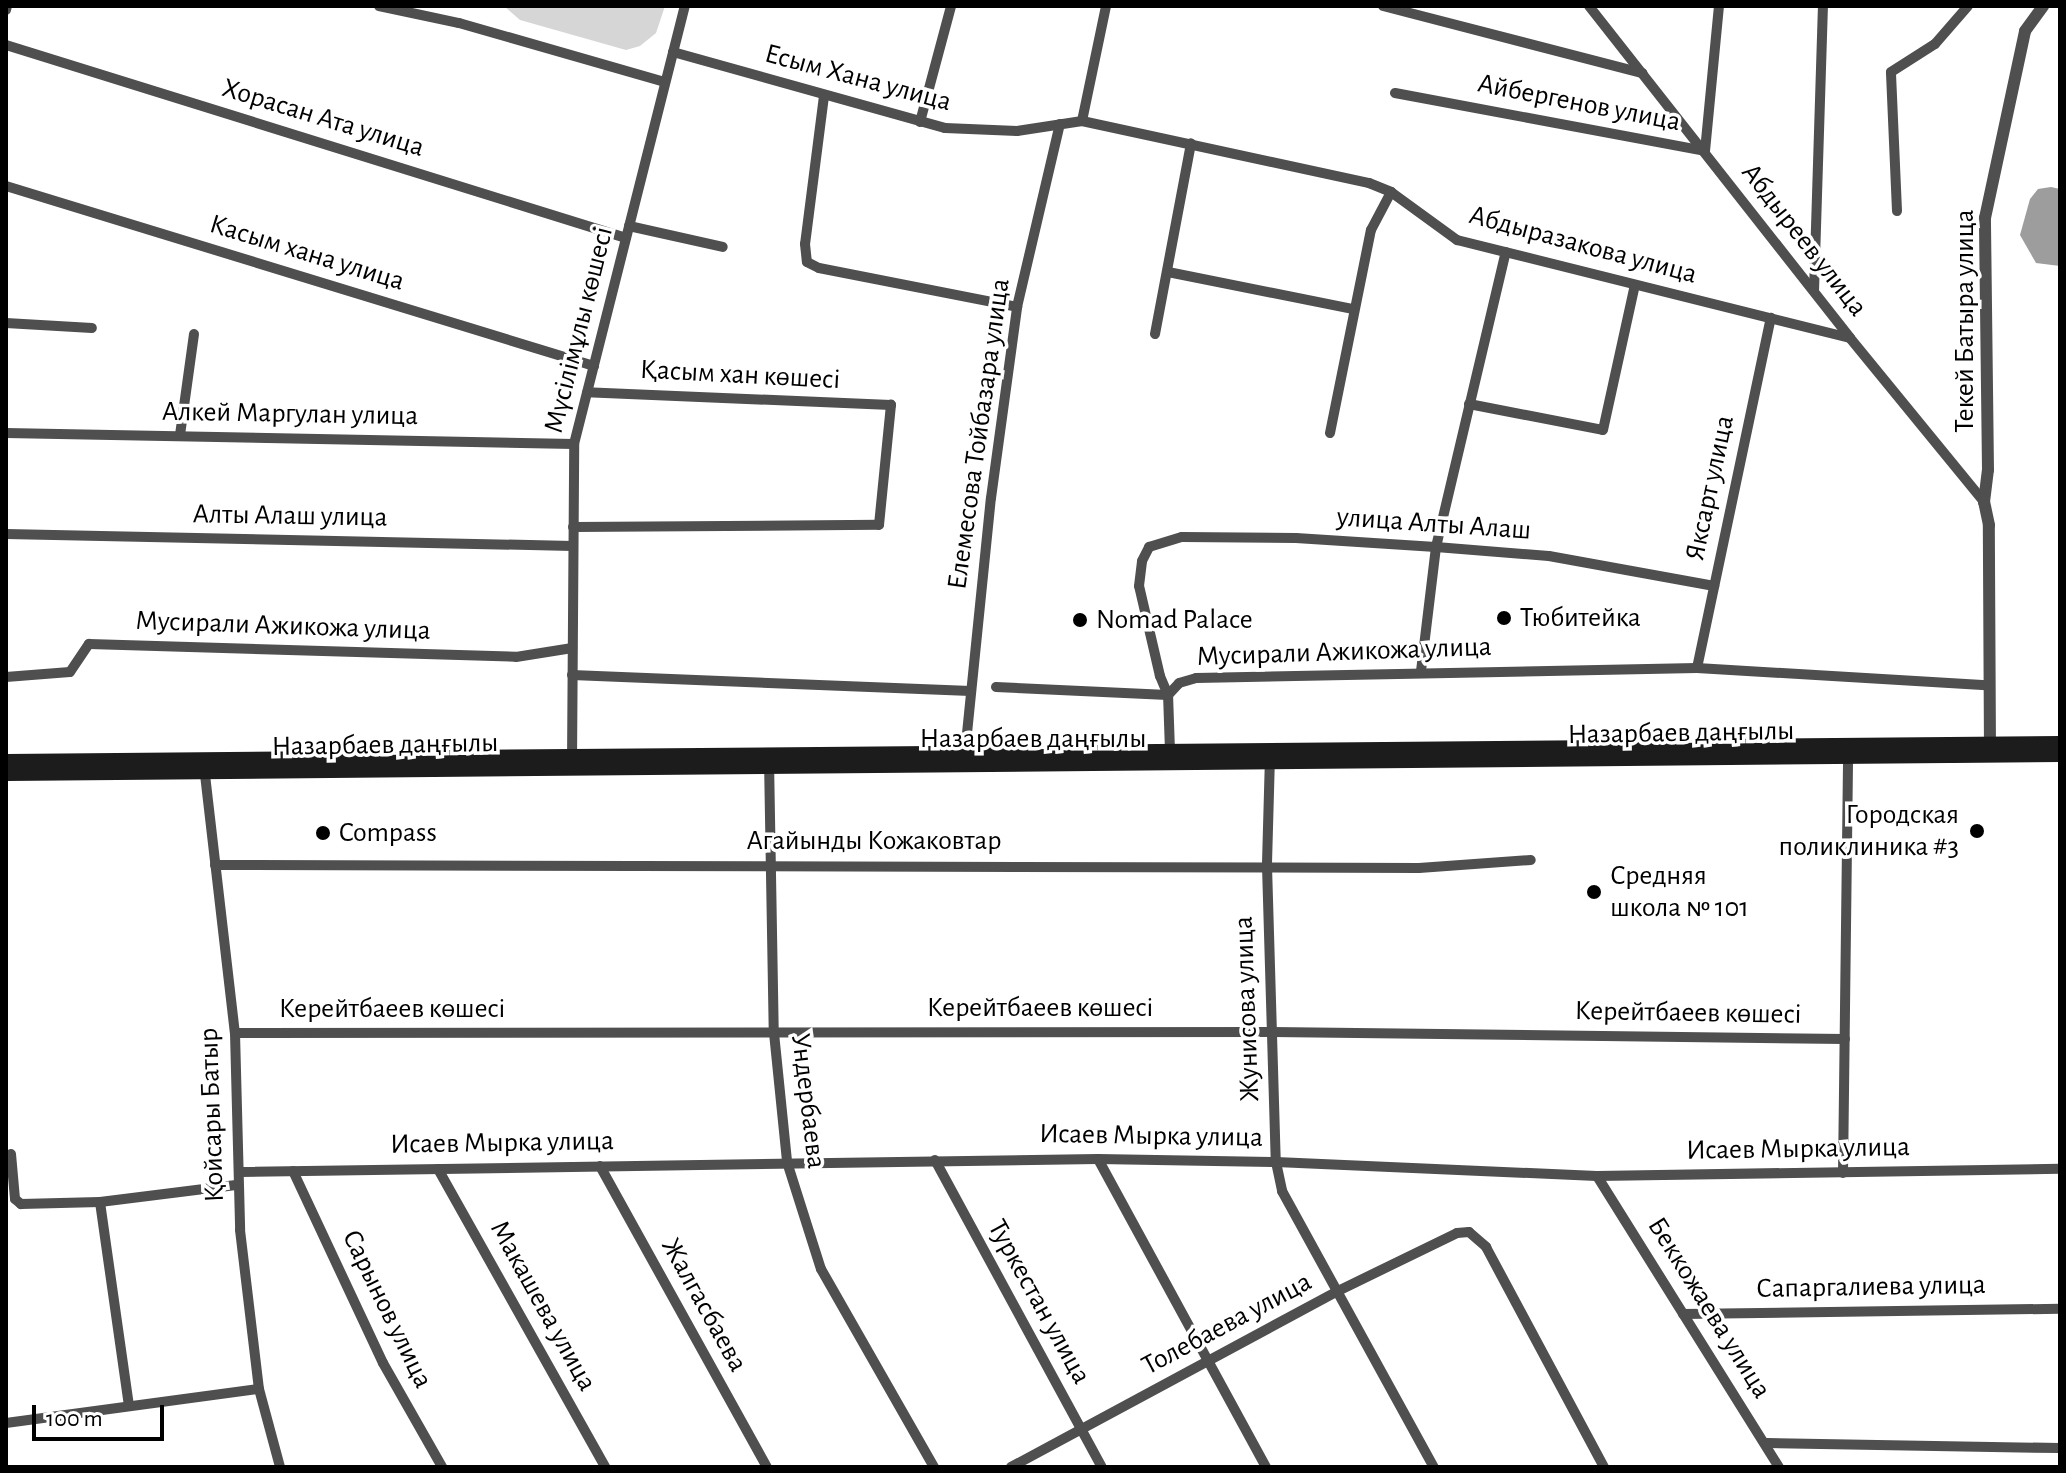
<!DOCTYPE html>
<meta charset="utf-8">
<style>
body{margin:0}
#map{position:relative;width:2066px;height:1473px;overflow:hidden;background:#fff;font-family:"Alegreya Sans",sans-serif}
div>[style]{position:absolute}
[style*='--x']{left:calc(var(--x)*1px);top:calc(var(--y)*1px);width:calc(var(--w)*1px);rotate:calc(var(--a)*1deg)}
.green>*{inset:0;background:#d6d6d6}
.water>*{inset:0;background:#9d9d9d}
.minor>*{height:10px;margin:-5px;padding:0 5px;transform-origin:5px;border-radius:5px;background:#4f4f4f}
.tertiary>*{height:12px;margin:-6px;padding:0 6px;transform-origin:6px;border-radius:6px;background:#4f4f4f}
.secondary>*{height:14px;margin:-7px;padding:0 7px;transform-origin:7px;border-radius:7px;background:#1c1c1c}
.dots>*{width:22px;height:22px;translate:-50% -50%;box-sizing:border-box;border:4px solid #fff;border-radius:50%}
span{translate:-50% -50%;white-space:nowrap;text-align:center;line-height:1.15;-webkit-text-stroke:7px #fff;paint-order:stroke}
.street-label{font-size:28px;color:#000}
.poi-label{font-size:28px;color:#000}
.left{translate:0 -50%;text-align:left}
.right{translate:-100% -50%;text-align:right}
.frame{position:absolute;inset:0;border:8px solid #000;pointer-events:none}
.scale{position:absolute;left:32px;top:1405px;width:132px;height:36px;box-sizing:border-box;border:4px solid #000;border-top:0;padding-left:10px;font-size:24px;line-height:28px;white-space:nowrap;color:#000;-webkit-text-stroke:6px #fff;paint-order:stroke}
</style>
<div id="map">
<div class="green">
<i style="clip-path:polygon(504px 6px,665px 6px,656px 33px,640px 46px,626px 50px,520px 20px)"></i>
</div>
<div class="water">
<i style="clip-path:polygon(2051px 187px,2060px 189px,2060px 266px,2036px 263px,2020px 235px,2030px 199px,2038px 189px)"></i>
</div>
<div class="minor">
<i style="--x:379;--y:6;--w:82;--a:12"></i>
<i style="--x:459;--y:23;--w:214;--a:16"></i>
<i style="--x:1383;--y:6;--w:268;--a:14.5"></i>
<i style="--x:1589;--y:6;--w:422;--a:51.8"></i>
<i style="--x:1850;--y:338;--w:212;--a:50.7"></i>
<i style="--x:6;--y:10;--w:4;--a:-76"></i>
<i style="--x:6;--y:45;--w:649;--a:17.29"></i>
<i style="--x:673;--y:52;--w:282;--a:15.6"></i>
<i style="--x:945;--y:128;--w:72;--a:2.4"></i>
<i style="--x:1017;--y:131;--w:66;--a:-8.7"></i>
<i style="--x:1082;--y:121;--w:294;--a:12.2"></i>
<i style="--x:1369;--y:183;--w:24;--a:22"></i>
<i style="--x:1391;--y:192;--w:82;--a:36"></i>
<i style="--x:1457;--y:240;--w:405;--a:14"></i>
<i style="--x:1395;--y:93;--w:315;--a:10.6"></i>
<i style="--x:1705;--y:151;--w:146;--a:-84.5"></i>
<i style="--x:824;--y:96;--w:149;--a:97.3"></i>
<i style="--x:805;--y:244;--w:18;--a:84"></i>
<i style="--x:807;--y:262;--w:13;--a:27"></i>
<i style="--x:819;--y:268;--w:202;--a:11.1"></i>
<i style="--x:1082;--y:121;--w:117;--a:-78.2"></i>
<i style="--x:920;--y:122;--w:120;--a:-75"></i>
<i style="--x:6;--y:186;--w:615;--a:17.02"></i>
<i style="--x:1897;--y:211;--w:139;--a:-92.5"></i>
<i style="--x:1891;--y:72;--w:52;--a:-32.5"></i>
<i style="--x:1935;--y:44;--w:50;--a:-49"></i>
<i style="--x:629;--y:226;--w:96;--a:12.6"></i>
<i style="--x:1168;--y:272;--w:189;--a:11.3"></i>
<i style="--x:1814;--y:291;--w:285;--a:-88.2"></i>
<i style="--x:6;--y:323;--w:86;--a:3.3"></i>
<i style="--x:1155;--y:334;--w:194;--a:-79.3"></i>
<i style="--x:1469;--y:404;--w:136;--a:11"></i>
<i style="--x:1603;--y:430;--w:148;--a:-77.6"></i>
<i style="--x:6;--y:433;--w:568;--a:1.11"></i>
<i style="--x:1330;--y:433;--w:207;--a:-78.6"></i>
<i style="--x:1371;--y:230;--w:43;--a:-62.2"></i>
<i style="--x:180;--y:435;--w:102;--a:-82.1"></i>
<i style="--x:573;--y:527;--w:306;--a:-0.4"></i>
<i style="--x:879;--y:525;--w:121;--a:-84.3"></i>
<i style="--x:891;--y:405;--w:304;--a:-177.6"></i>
<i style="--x:6;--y:534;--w:567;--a:1.21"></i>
<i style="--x:1697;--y:668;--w:358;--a:-78.1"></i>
<i style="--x:1421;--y:671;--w:125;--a:-83.1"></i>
<i style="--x:1436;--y:547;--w:303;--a:-76.7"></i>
<i style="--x:572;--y:675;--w:399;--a:2.3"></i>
<i style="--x:6;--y:677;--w:64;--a:-4.5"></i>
<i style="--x:70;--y:672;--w:34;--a:-56"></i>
<i style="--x:89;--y:644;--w:427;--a:1.7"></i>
<i style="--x:516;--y:657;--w:57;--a:-9.1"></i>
<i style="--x:996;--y:687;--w:172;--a:2.7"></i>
<i style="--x:1168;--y:695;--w:16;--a:-47"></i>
<i style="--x:1179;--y:683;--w:18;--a:-16"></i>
<i style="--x:1196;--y:678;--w:501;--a:-1.14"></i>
<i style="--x:1697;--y:668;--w:290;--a:3.4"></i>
<i style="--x:1170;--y:751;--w:56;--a:-92"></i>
<i style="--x:1168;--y:695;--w:21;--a:-113"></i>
<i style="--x:1160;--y:676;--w:92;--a:-103.1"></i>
<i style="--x:1139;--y:586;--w:25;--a:-83"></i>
<i style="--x:1142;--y:561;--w:16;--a:-63"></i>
<i style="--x:1149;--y:547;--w:34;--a:-17"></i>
<i style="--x:1182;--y:537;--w:114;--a:0.5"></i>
<i style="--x:1296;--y:538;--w:140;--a:3.7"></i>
<i style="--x:1436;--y:547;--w:113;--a:4.6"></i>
<i style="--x:1549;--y:556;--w:168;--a:10.3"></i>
<i style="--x:965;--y:753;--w:256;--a:-84.2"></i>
<i style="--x:991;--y:498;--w:193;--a:-82.2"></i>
<i style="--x:1017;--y:307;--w:188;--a:-76.8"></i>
<i style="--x:1270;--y:756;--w:110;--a:91.6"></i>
<i style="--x:1267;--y:866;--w:296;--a:88.3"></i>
<i style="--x:1276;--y:1162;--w:30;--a:78"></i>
<i style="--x:1282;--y:1191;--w:315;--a:61.2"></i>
<i style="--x:769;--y:760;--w:273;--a:89"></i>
<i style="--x:774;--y:1033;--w:130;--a:84.2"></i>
<i style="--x:787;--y:1162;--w:112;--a:72.4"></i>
<i style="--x:821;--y:1269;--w:228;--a:60.3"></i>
<i style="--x:572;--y:763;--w:319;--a:-89.6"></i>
<i style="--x:574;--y:444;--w:452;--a:-75.8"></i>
<i style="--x:204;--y:766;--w:269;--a:83.4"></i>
<i style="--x:235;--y:1033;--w:197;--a:88.5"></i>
<i style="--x:240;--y:1230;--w:160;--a:83.2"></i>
<i style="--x:259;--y:1389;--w:81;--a:74.9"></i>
<i style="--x:215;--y:865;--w:1204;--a:0.14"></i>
<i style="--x:1419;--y:868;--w:112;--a:-4.1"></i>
<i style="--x:235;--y:1033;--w:1037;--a:-0.06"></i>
<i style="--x:1272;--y:1032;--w:573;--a:0.7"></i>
<i style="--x:11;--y:1154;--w:45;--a:84.9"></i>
<i style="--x:15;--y:1199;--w:8;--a:40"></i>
<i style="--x:21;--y:1204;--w:79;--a:-1.5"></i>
<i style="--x:1098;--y:1159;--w:351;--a:61.4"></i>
<i style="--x:935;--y:1160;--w:349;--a:61.5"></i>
<i style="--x:600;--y:1166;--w:344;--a:61"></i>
<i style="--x:438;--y:1169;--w:342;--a:60.7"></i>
<i style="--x:293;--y:1171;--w:212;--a:64.9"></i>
<i style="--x:383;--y:1363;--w:120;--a:60.4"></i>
<i style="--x:241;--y:1172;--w:857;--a:-0.87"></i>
<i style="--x:1098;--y:1159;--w:178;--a:1"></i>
<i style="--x:1276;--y:1162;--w:321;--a:2.5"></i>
<i style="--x:1597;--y:1176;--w:463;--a:-0.9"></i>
<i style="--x:1843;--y:1173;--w:416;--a:-89.3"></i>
<i style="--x:1597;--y:1176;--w:343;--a:58"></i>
<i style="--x:1683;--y:1314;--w:377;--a:-0.8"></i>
<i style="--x:129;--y:1406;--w:206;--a:-98.1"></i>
<i style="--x:100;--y:1202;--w:137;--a:-7.1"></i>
<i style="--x:6;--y:1423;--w:255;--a:-7.7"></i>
<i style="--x:1767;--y:1443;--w:293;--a:1"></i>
<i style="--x:1011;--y:1467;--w:371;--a:-28.3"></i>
<i style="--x:1338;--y:1291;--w:132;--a:-26"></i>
<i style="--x:1457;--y:1233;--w:12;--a:-5"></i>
<i style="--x:1469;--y:1232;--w:23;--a:41"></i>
<i style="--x:1486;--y:1247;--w:250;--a:61.8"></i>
</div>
<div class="tertiary">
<i style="--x:1990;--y:752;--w:227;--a:-90.3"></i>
<i style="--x:1989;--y:525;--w:24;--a:-102"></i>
<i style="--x:1984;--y:502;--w:32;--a:-83"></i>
<i style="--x:1988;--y:470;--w:252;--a:-90.7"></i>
<i style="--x:1985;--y:218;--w:191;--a:-77.9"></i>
<i style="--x:2025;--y:31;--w:31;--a:-54"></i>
</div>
<div class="secondary">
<i style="--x:6;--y:761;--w:2054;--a:-0.5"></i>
<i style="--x:6;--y:774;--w:2054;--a:-0.53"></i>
</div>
<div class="dots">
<i style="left:1504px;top:618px;background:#000"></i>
<i style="left:1080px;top:620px;background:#000"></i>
<i style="left:1977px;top:831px;background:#000"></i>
<i style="left:323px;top:833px;background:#000"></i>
<i style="left:1594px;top:892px;background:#000"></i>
</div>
<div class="street-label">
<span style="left:858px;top:78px;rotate:15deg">Есым Хана улица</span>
<span style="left:1579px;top:103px;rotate:11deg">Айбергенов улица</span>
<span style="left:323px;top:118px;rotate:17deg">Хорасан Ата улица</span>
<span style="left:1804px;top:240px;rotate:52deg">Абдыреев улица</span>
<span style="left:1583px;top:245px;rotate:15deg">Абдыразакова улица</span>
<span style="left:307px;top:253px;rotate:17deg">Касым хана улица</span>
<span style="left:1965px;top:321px;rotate:-90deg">Текей Батыра улица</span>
<span style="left:579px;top:330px;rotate:-76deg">Мүсілімұлы көшесі</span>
<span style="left:740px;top:375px;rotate:3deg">Қасым хан көшесі</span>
<span style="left:290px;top:414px;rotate:1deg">Алкей Маргулан улица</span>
<span style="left:979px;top:434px;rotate:-82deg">Елемесова Тойбазара улица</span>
<span style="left:1710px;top:488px;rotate:-78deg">Яксарт улица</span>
<span style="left:290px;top:516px;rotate:1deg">Алты Алаш улица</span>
<span style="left:1434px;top:524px;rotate:4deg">улица Алты Алаш</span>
<span style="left:283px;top:626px;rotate:2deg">Мусирали Ажикожа улица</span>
<span style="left:1344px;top:652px;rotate:-2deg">Мусирали Ажикожа улица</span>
<span style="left:1681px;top:733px;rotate:-1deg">Назарбаев даңғылы</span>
<span style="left:1033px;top:739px">Назарбаев даңғылы</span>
<span style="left:385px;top:745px;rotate:-1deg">Назарбаев даңғылы</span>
<span style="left:874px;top:841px">Агайынды Кожаковтар</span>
<span style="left:1040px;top:1008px">Керейтбаеев көшесі</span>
<span style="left:392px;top:1009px">Керейтбаеев көшесі</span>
<span style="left:1247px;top:1009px;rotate:-92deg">Жунисова улица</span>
<span style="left:1688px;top:1013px;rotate:1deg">Керейтбаеев көшесі</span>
<span style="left:808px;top:1101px;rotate:83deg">Ундербаева</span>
<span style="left:212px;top:1115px;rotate:-92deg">Қойсары Батыр</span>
<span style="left:1151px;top:1136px;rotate:1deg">Исаев Мырка улица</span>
<span style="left:502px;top:1143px;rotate:-1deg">Исаев Мырка улица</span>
<span style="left:1798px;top:1149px;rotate:-1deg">Исаев Мырка улица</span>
<span style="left:1871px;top:1287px;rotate:-1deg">Сапаргалиева улица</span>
<span style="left:1039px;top:1302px;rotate:61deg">Туркестан улица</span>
<span style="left:704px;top:1305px;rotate:61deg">Жалгасбаева</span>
<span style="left:543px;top:1306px;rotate:61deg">Макашева улица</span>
<span style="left:1709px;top:1308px;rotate:58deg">Беккожаева улица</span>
<span style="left:387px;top:1309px;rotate:64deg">Сарынов улица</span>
<span style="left:1227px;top:1324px;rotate:-28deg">Толебаева улица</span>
</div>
<div class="poi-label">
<span class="left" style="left:1520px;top:618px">Тюбитейка</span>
<span class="left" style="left:1096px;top:620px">Nomad Palace</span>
<span class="right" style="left:1959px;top:831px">Городская<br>поликлиника #3</span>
<span class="left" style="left:339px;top:833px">Compass</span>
<span class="left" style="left:1610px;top:892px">Средняя<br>школа № 101</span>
</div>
<div class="frame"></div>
<div class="scale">100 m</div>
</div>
